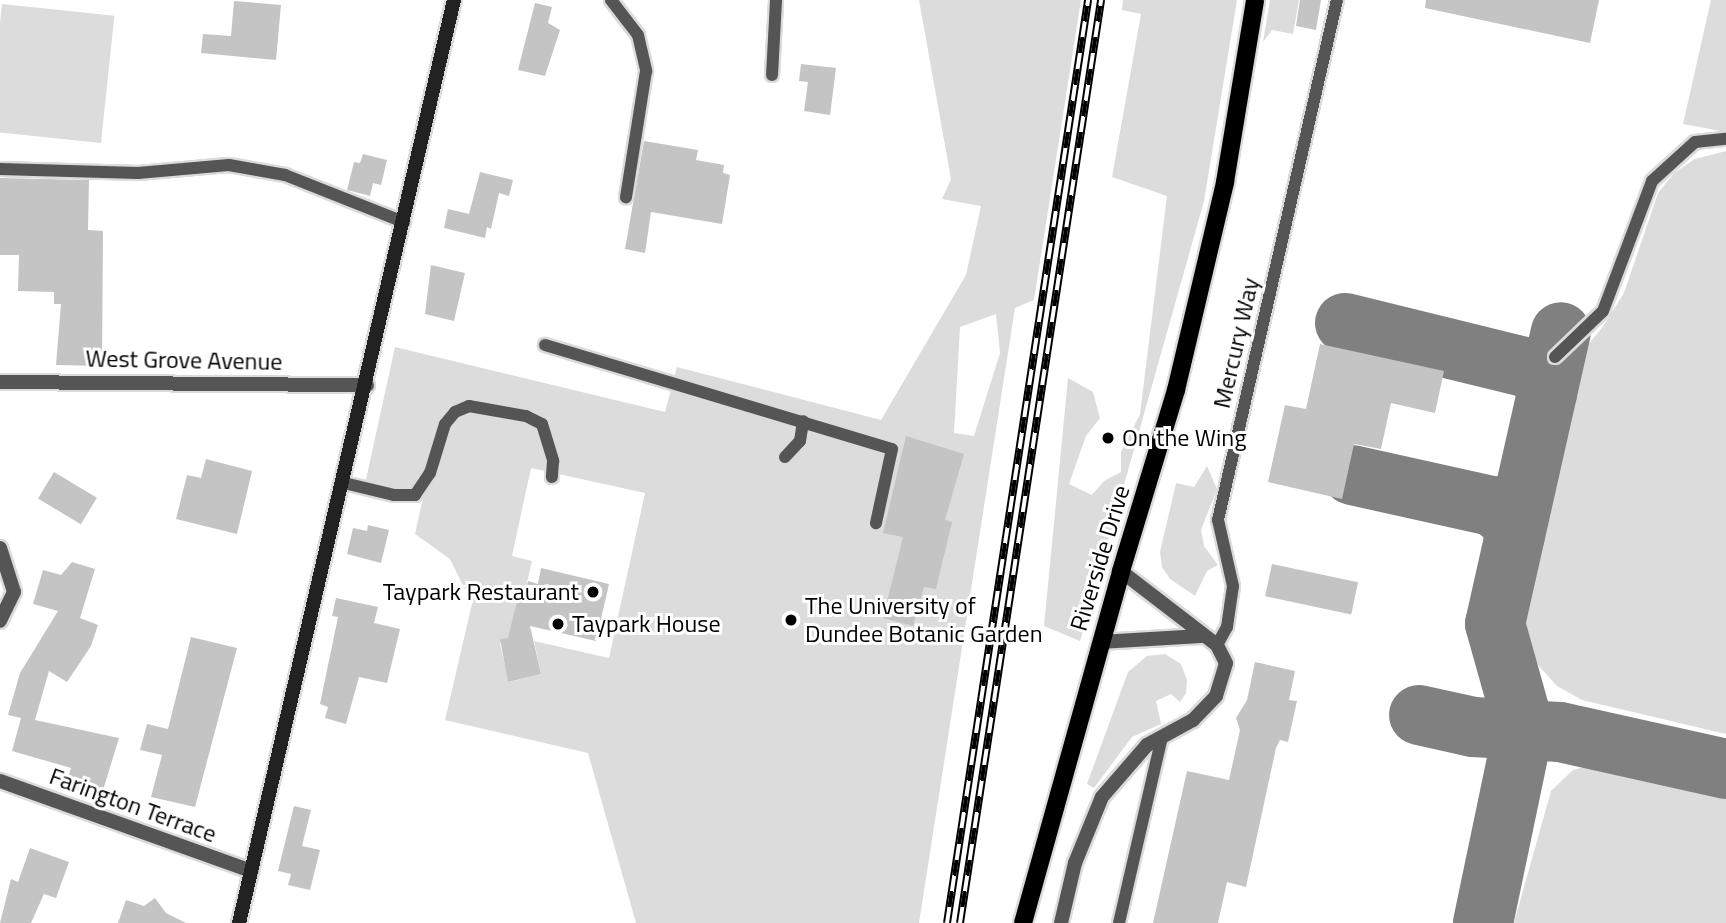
<!DOCTYPE html>
<style>
body{margin:0}
#map{position:relative;width:1726px;height:923px;overflow:hidden;background:#fff;font-family:"Titillium Web",sans-serif}
div>[style]{position:absolute}
[style*='--x']{left:calc(var(--x)*1px);top:calc(var(--y)*1px);width:calc(var(--w)*1px);rotate:calc(var(--a)*1deg)}
.green>*{inset:0;background:#dcdcdc;transform-origin:0 0}
.taxiway>*{height:60px;margin:-30px;padding:0 30px;transform-origin:30px;border-radius:30px;background:#808080}
.building>*{inset:0;background:#c4c4c4;transform-origin:0 0}
.roads{filter:drop-shadow(2px 0 #dbdbdb) drop-shadow(-2px 0 #dbdbdb) drop-shadow(0 2px #dbdbdb) drop-shadow(0 -2px #dbdbdb)}
.lane>*{height:12px;margin:-6px;padding:0 6px;transform-origin:6px;border-radius:6px;background:#555}
.street>*{height:14px;margin:-7px;padding:0 7px;transform-origin:7px;border-radius:7px;background:#555}
.secondary>*{height:14px;margin:-7px;padding:0 7px;transform-origin:7px;border-radius:7px;background:#222}
.primary>*{height:18px;margin:-9px;padding:0 9px;transform-origin:9px;border-radius:9px;background:#000}
.rail>*{height:8px;margin-top:-4px;transform-origin:0;background:repeating-linear-gradient(90deg,#fff 0 16px,#000 0 32px);box-sizing:border-box;border-block:2px solid #000}
.dots>*{width:19px;height:19px;translate:-50% -50%;box-sizing:border-box;border:4px solid #fff;border-radius:50%}
span{translate:-50% -50%;white-space:nowrap;text-align:center;line-height:1.15;-webkit-text-stroke:6px #fff;paint-order:stroke}
.street-label{font-size:24px;color:#000}
.poi-label{font-size:24px;color:#000}
.left{translate:0 -50%;text-align:left}
.right{translate:-100% -50%;text-align:right}
</style>
<div id="map">
<div class="green">
<i style="clip-path:polygon(evenodd,919px 0,1081px 0,1034px 300px,1015px 308px,919px 923px,636px 923px,588px 753px,445px 720px,472px 604px,450px 559px,415px 534px,423px 498px,365px 484px,395px 347px,665px 412px,677px 367px,881px 420px,966px 275px,981px 206px,942px 199px,951px 179px,919px 0,996px 314px,1000px 353px,974px 436px,954px 433px,960px 327px,996px 314px,919px 0,531px 468px,645px 493px,609px 658px,534px 641px,541px 674px,509px 682px,500px 644px,503px 639px,511px 641px,516px 603px,522px 604px,532px 561px,512px 556px,531px 468px)"></i>
<i style="clip-path:polygon(1123px 0,1237px 0,1204px 201px,1080px 641px,1044px 626px,1068px 378px,1093px 392px,1100px 418px,1086px 436px,1069px 484px,1092px 495px,1104px 481px,1121px 472px,1121px 452px,1140px 414px,1167px 196px,1112px 177px,1141px 14px,1122px 10px)"></i>
<i style="clip-path:polygon(1270px 0,1299px 0,1293px 34px,1272px 30px,1263px 42px)"></i>
<i style="clip-path:polygon(1711px 0,1726px 0,1726px 132px,1683px 124px)"></i>
<i style="left:2px;top:4px;width:113px;height:128px;rotate:6deg"></i>
<i style="clip-path:polygon(1726px 151px,1726px 734px,1582px 700px,1557px 686px,1538px 665px,1527px 639px,1525px 611px,1580px 354px,1602px 328px,1624px 293px,1658px 193px,1674px 173px,1695px 159px)"></i>
<i style="clip-path:polygon(1207px 466px,1217px 489px,1201px 530px,1204px 546px,1218px 565px,1207px 571px,1195px 596px,1170px 579px,1162px 567px,1160px 552px,1176px 483px,1194px 487px)"></i>
<i style="clip-path:polygon(1165px 654px,1181px 664px,1187px 680px,1186px 693px,1180px 702px,1171px 694px,1156px 701px,1161px 724px,1132px 737px,1094px 788px,1087px 784px,1128px 672px,1147px 656px)"></i>
<i style="clip-path:polygon(1588px 766px,1726px 795px,1726px 923px,1514px 923px,1551px 791px,1573px 770px)"></i>
</div>
<div class="taxiway">
<i style="--x:1345;--y:323;--w:197;--a:13.8"></i>
<i style="--x:1536;--y:370;--w:25;--a:63"></i>
<i style="--x:1352;--y:475;--w:143;--a:12.5"></i>
<i style="--x:1492;--y:506;--w:20;--a:37"></i>
<i style="--x:1508;--y:518;--w:19;--a:69"></i>
<i style="--x:1419;--y:715;--w:55;--a:12.5"></i>
<i style="--x:1473;--y:727;--w:87;--a:3.3"></i>
<i style="--x:1560;--y:732;--w:170;--a:12.6"></i>
<i style="--x:1483;--y:923;--w:200;--a:-78.2"></i>
<i style="--x:1524;--y:727;--w:107;--a:-105.7"></i>
<i style="--x:1495;--y:624;--w:299;--a:-77.3"></i>
</div>
<div class="building">
<i style="clip-path:polygon(1300px 0,1321px 0,1316px 30px,1296px 26px)"></i>
<i style="clip-path:polygon(1426px 0,1599px 0,1590px 43px,1425px 8px)"></i>
<i style="clip-path:polygon(234px 1px,281px 5px,276px 60px,201px 53px,203px 34px,231px 36px)"></i>
<i style="clip-path:polygon(535px 3px,552px 7px,548px 23px,560px 30px,545px 76px,518px 70px)"></i>
<i style="clip-path:polygon(801px 64px,836px 68px,830px 115px,804px 111px,808px 82px,799px 81px)"></i>
<i style="clip-path:polygon(644px 141px,698px 150px,696px 160px,724px 165px,723px 173px,730px 175px,722px 224px,651px 212px,645px 253px,625px 249px)"></i>
<i style="clip-path:polygon(363px 154px,387px 160px,381px 185px,373px 183px,370px 196px,347px 190px,354px 162px,360px 163px)"></i>
<i style="clip-path:polygon(480px 172px,513px 180px,509px 196px,499px 193px,491px 229px,487px 227px,485px 238px,444px 228px,448px 209px,469px 214px)"></i>
<i style="clip-path:polygon(0 178px,89px 180px,88px 230px,103px 231px,102px 366px,56px 365px,61px 304px,54px 304px,54px 292px,18px 291px,19px 255px,0 255px)"></i>
<i style="clip-path:polygon(431px 265px,465px 273px,454px 321px,425px 314px)"></i>
<i style="clip-path:polygon(1320px 344px,1444px 371px,1435px 413px,1391px 403px,1381px 449px,1354px 444px,1342px 499px,1268px 482px,1285px 405px,1306px 409px)"></i>
<i style="clip-path:polygon(906px 436px,964px 454px,945px 520px,952px 522px,936px 589px,924px 587px,913px 626px,883px 618px,903px 537px,883px 533px)"></i>
<i style="clip-path:polygon(206px 459px,252px 471px,237px 534px,176px 519px,187px 475px,201px 478px)"></i>
<i style="left:54px;top:472px;width:50px;height:31px;rotate:31deg"></i>
<i style="clip-path:polygon(368px 525px,389px 530px,381px 563px,347px 554px,353px 528px,367px 531px)"></i>
<i style="clip-path:polygon(72px 562px,95px 569px,80px 618px,98px 625px,91px 646px,67px 682px,49px 671px,35px 720px,119px 738px,101px 797px,65px 786px,71px 768px,12px 751px,21px 718px,8px 715px,20px 673px,58px 611px,33px 604px,43px 570px,61px 575px)"></i>
<i style="left:1272px;top:564px;width:88px;height:33px;rotate:12deg"></i>
<i style="clip-path:polygon(541px 568px,609px 584px,596px 641px,530px 626px,541px 674px,508px 682px,500px 639px,508px 638px,521px 584px,524px 598px,528px 581px,538px 584px)"></i>
<i style="clip-path:polygon(336px 598px,378px 607px,374px 623px,400px 629px,387px 683px,359px 677px,346px 724px,325px 718px,328px 707px,320px 704px,338px 617px,332px 616px)"></i>
<i style="clip-path:polygon(191px 637px,237px 648px,195px 807px,151px 797px,162px 755px,140px 750px,147px 724px,168px 729px)"></i>
<i style="clip-path:polygon(1255px 662px,1295px 671px,1289px 700px,1297px 701px,1288px 742px,1280px 740px,1276px 748px,1246px 887px,1227px 882px,1218px 923px,1153px 923px,1187px 771px,1229px 780px,1240px 730px,1236px 718px,1247px 700px)"></i>
<i style="clip-path:polygon(294px 806px,311px 810px,302px 846px,320px 850px,310px 890px,288px 885px,291px 874px,278px 871px)"></i>
<i style="clip-path:polygon(30px 848px,69px 862px,56px 898px,44px 894px,31px 923px,0 923px,11px 879px,18px 882px)"></i>
<i style="clip-path:polygon(155px 898px,166px 913px,186px 923px,118px 923px,126px 900px,144px 906px)"></i>
</div>
<div class="roads">
<div class="lane">
<i style="--x:611;--y:0;--w:44;--a:52.4"></i>
<i style="--x:638;--y:35;--w:37;--a:77"></i>
<i style="--x:646;--y:71;--w:128;--a:99"></i>
<i style="--x:772;--y:75;--w:75;--a:-86.9"></i>
<i style="--x:0;--y:169;--w:138;--a:1.7"></i>
<i style="--x:138;--y:173;--w:91;--a:-5"></i>
<i style="--x:229;--y:165;--w:57;--a:10.1"></i>
<i style="--x:285;--y:175;--w:128;--a:21.6"></i>
<i style="--x:545;--y:345;--w:362;--a:16.7"></i>
<i style="--x:892;--y:449;--w:76;--a:102.2"></i>
<i style="--x:1555;--y:357;--w:66;--a:-43.8"></i>
<i style="--x:1603;--y:311;--w:139;--a:-69.3"></i>
<i style="--x:1652;--y:181;--w:58;--a:-42.2"></i>
<i style="--x:1695;--y:142;--w:31;--a:-6"></i>
<i style="--x:785;--y:457;--w:22;--a:-47"></i>
<i style="--x:800;--y:441;--w:20;--a:-81"></i>
<i style="--x:344;--y:483;--w:51;--a:13.5"></i>
<i style="--x:394;--y:495;--w:21;--a:0"></i>
<i style="--x:415;--y:495;--w:27;--a:-56"></i>
<i style="--x:430;--y:473;--w:51;--a:-73"></i>
<i style="--x:445;--y:424;--w:16;--a:-50"></i>
<i style="--x:455;--y:412;--w:15;--a:-23"></i>
<i style="--x:469;--y:406;--w:58;--a:10"></i>
<i style="--x:526;--y:416;--w:18;--a:27"></i>
<i style="--x:542;--y:424;--w:39;--a:73"></i>
<i style="--x:553;--y:461;--w:16;--a:94"></i>
<i style="--x:1217;--y:645;--w:21;--a:-61"></i>
<i style="--x:1227;--y:627;--w:41;--a:-81.7"></i>
<i style="--x:1233;--y:586;--w:68;--a:-102.8"></i>
<i style="--x:1218;--y:520;--w:533;--a:-77.11"></i>
<i style="--x:1119;--y:923;--w:191;--a:-77"></i>
</div>
<div class="street">
<i style="--x:0;--y:382;--w:367;--a:0.5"></i>
<i style="--x:0;--y:548;--w:46;--a:72.3"></i>
<i style="--x:14;--y:592;--w:32;--a:116"></i>
<i style="--x:1100;--y:642;--w:101;--a:-3.4"></i>
<i style="--x:0;--y:781;--w:267;--a:19.7"></i>
<i style="--x:1061;--y:923;--w:62;--a:-76.9"></i>
<i style="--x:1075;--y:863;--w:71;--a:-67.8"></i>
<i style="--x:1102;--y:797;--w:69;--a:-49.1"></i>
<i style="--x:1147;--y:745;--w:52;--a:-28.5"></i>
<i style="--x:1193;--y:720;--w:33;--a:-46"></i>
<i style="--x:1216;--y:696;--w:34;--a:-73"></i>
<i style="--x:1226;--y:663;--w:20;--a:-117"></i>
<i style="--x:1217;--y:645;--w:121;--a:-142.4"></i>
</div>
<div class="secondary">
<i style="--x:239;--y:923;--w:948;--a:-76.89"></i>
</div>
<div class="primary">
<i style="--x:1023;--y:923;--w:365;--a:-74.4"></i>
<i style="--x:1121;--y:571;--w:189;--a:-73.1"></i>
<i style="--x:1176;--y:390;--w:214;--a:-76.7"></i>
<i style="--x:1225;--y:182;--w:184;--a:-80.6"></i>
</div>
</div>
<div class="rail">
<i style="--x:947;--y:923;--w:934;--a:-81.31"></i>
<i style="--x:960;--y:923;--w:934;--a:-81.31"></i>
</div>
<div class="dots">
<i style="left:1108px;top:438px;background:#000"></i>
<i style="left:593px;top:592px;background:#000"></i>
<i style="left:791px;top:620px;background:#000"></i>
<i style="left:558px;top:624px;background:#000"></i>
</div>
<div class="street-label">
<span style="left:1236px;top:343px;rotate:-77deg">Mercury Way</span>
<span style="left:184px;top:360px;rotate:1deg">West Grove Avenue</span>
<span style="left:1100px;top:558px;rotate:-73deg">Riverside Drive</span>
<span style="left:133px;top:805px;rotate:20deg">Farington Terrace</span>
</div>
<div class="poi-label">
<span class="left" style="left:1122px;top:438px">On the Wing</span>
<span class="right" style="left:579px;top:592px">Taypark Restaurant</span>
<span class="left" style="left:805px;top:620px">The University of<br>Dundee Botanic Garden</span>
<span class="left" style="left:572px;top:624px">Taypark House</span>
</div>
</div>
